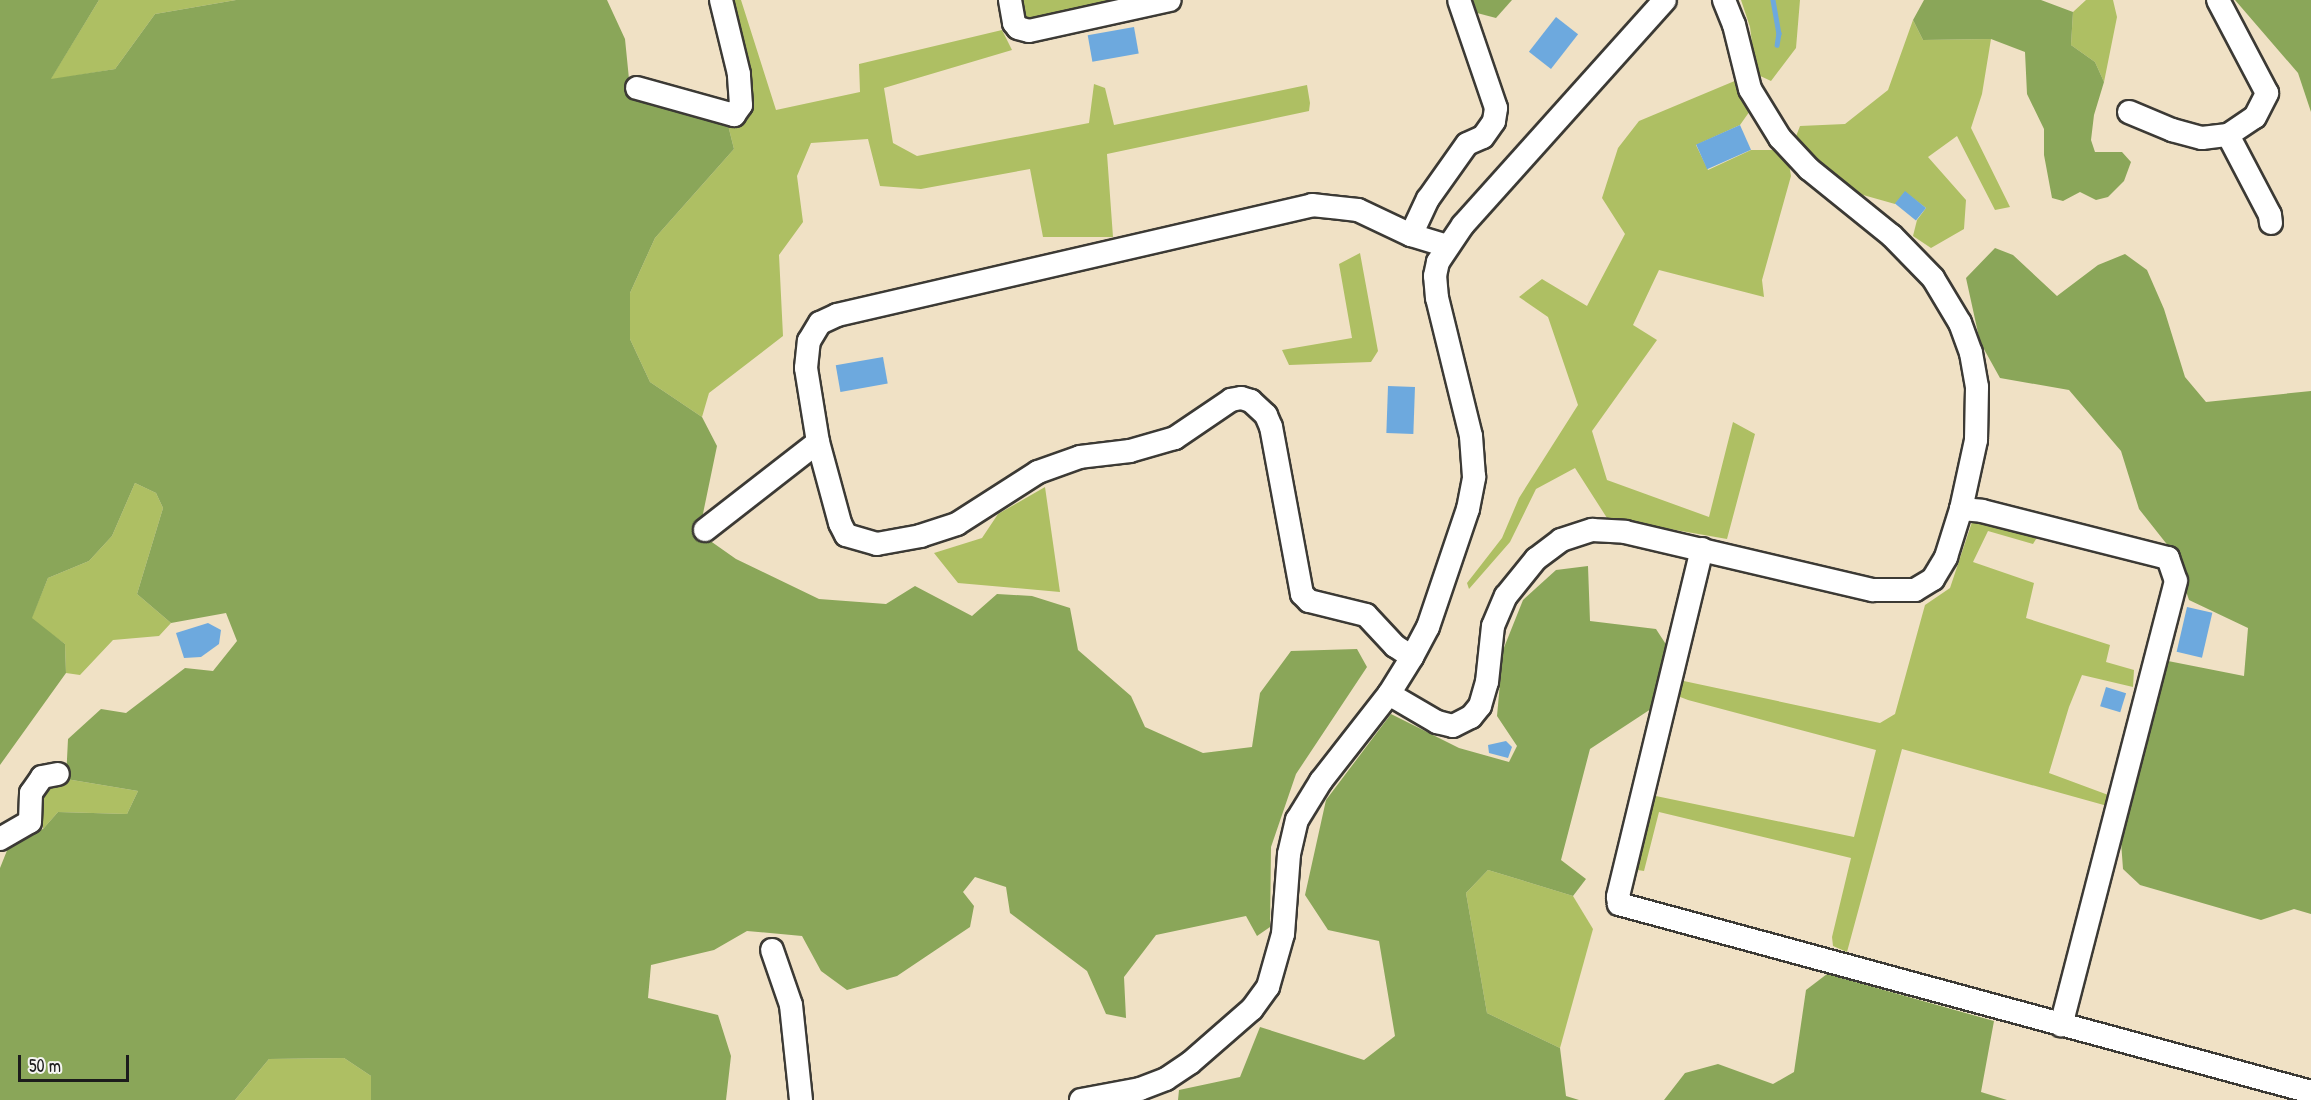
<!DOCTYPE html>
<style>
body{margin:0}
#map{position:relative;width:2311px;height:1100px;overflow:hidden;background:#f0e1c5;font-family:"Patrick Hand",sans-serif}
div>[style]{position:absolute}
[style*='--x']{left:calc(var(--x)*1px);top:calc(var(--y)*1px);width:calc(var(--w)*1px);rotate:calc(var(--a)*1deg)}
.green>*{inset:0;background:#aebf63}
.forest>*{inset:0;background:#8aa659}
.water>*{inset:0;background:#6da9de;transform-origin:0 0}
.stream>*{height:4.5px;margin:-2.25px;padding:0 2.25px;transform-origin:2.25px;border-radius:2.25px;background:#6da9de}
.roads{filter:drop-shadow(2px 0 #3c3a35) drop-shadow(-2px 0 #3c3a35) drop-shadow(0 2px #3c3a35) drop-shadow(0 -2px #3c3a35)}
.minor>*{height:22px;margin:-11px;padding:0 11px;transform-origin:11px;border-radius:11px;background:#fff}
span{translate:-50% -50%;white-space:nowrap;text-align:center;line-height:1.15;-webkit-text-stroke:4.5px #f6f6f2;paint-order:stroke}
.scale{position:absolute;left:18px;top:1055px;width:111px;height:27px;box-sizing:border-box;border:3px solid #1c1c1c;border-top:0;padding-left:8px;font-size:18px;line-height:21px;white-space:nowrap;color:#1c1c1c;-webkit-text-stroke:4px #f6f6f2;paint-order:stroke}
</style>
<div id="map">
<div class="green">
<i style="clip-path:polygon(99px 0,236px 0,155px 14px,115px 69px,50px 80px)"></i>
<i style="clip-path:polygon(726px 0,741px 0,776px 110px,860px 92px,859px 64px,1002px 30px,1012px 50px,884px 88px,893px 143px,917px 156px,1089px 123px,1094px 84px,1105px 88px,1114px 125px,1307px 85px,1310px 103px,1309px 111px,1107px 154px,1113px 237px,1043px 237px,1030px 169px,921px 189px,880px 186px,868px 139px,811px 143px,797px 176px,803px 222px,779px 255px,783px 336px,709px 393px,702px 417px,650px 382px,630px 339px,630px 293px,655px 238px,734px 149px,727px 121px,750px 91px)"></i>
<i style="clip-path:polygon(1018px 0,1126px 0,1030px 21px,1021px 15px)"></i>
<i style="clip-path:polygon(1741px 0,1800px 0,1796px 48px,1771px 81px,1756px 74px,1750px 27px)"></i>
<i style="clip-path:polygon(2086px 0,2113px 0,2117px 17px,2104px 82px,2095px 62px,2071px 45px,2073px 12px)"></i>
<i style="clip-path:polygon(1913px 20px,1923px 40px,1991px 39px,1982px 94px,1971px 128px,2010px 207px,1995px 210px,1957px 136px,1928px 157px,1966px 200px,1964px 229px,1931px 248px,1913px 236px,1917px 220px,1926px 208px,1905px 192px,1895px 204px,1849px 191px,1795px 139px,1800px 126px,1845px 124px,1888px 90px)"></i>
<i style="clip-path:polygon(1737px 80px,1752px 108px,1740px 125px,1696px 145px,1708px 170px,1751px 150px,1773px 150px,1788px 158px,1791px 176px,1762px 280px,1764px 297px,1659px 270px,1633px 325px,1657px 340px,1592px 431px,1607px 480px,1709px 517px,1733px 422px,1755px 434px,1727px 539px,1607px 518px,1575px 468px,1536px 489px,1510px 542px,1469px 589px,1467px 583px,1502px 538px,1519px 498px,1578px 405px,1548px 317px,1519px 297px,1542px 279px,1587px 306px,1625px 234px,1602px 198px,1618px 148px,1639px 121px)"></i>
<i style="clip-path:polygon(1360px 253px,1378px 351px,1371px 362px,1289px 365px,1282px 350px,1352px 338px,1339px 264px)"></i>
<i style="clip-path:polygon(135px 483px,156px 493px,163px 508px,137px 594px,171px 623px,159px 636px,113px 640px,80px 675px,66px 673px,65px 644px,31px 619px,48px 578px,89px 561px,112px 536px)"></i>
<i style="clip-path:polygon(1045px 487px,1060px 592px,958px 583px,934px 553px,982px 538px,998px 514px)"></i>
<i style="clip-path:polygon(1974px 516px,2041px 531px,2033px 544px,1988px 531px,1973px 562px,2034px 583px,2026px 618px,2110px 645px,2106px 662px,2134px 670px,2133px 687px,2082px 675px,2069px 707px,2049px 773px,2111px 796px,2111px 807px,1902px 749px,1847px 952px,1833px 946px,1832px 937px,1851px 858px,1659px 812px,1644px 871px,1631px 869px,1651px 795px,1854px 837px,1876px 750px,1688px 700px,1675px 695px,1679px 680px,1880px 723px,1895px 714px,1925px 605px,1950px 588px)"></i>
<i style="clip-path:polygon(66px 779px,138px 791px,127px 814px,58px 812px,43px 829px,43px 786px)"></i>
<i style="clip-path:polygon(1488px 870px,1573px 896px,1593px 929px,1560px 1048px,1487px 1013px,1466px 893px)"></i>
<i style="clip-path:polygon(344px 1058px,371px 1076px,371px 1100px,235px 1100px,269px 1059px)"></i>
</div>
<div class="forest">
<i style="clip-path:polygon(0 0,99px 0,51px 79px,115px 69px,155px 14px,236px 0,607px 0,625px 39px,630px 89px,727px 121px,734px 149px,655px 238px,630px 293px,630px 339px,650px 382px,702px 417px,717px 446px,699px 533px,736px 559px,819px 599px,886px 604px,915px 586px,972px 616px,997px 594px,1032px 596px,1070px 608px,1078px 650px,1131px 696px,1145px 727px,1203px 753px,1252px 747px,1260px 693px,1291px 651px,1357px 649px,1367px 667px,1296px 774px,1271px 847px,1270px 927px,1257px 936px,1246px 916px,1156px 935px,1124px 977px,1126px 1018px,1106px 1014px,1087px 971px,1010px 913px,1006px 887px,975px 877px,963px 892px,974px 906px,970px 927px,897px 976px,847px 990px,821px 971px,802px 936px,747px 931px,714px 950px,651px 965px,648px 998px,718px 1015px,731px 1056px,726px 1100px,371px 1100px,371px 1076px,344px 1058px,269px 1059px,235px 1100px,0 1100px,0 868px,10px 843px,43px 829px,58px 812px,127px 814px,138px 791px,66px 779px,68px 739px,101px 709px,126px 713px,185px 668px,213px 671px,237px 641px,226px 613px,171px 623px,137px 594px,163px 508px,156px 493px,135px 483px,112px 536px,89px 561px,48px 578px,32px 618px,65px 644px,66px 673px,0 765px)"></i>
<i style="clip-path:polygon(1473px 0,1512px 0,1496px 18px,1477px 13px)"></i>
<i style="clip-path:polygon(1924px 0,2041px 0,2073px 12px,2071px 45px,2095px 62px,2104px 82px,2094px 115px,2091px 140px,2095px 152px,2122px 152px,2131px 162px,2124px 181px,2108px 197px,2096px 200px,2080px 192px,2063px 201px,2052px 198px,2044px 155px,2044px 129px,2027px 94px,2025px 52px,1991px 39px,1923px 40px,1913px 20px)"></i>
<i style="clip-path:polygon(2235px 0,2311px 0,2311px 112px,2298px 73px)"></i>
<i style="clip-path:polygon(1995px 248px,2013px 255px,2057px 296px,2098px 265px,2125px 254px,2147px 270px,2164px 309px,2185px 377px,2206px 402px,2311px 391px,2311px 914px,2294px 909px,2261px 920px,2140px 885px,2123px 869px,2120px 828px,2168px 661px,2244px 676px,2248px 628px,2189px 600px,2173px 552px,2139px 509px,2121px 451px,2069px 390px,2000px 378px,1980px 342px,1966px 278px)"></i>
<i style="clip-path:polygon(1588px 566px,1590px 621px,1656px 629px,1667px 646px,1657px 705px,1590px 749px,1561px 860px,1586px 879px,1573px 896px,1488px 870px,1466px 893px,1487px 1013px,1560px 1048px,1566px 1096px,1579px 1100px,1178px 1100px,1179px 1090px,1240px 1077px,1260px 1027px,1364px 1060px,1395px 1036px,1379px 941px,1328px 930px,1305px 895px,1326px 800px,1391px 714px,1459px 748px,1509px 762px,1517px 746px,1497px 716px,1503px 650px,1523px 600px,1556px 570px)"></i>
<i style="clip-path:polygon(1827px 974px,1994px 1021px,1981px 1092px,2007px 1100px,1664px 1100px,1685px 1073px,1718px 1064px,1773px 1084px,1794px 1072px,1806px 990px)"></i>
</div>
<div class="water">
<i style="left:1556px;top:17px;width:28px;height:44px;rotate:38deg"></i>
<i style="left:1134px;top:27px;width:27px;height:47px;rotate:80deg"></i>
<i style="left:1740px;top:125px;width:27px;height:48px;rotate:66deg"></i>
<i style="left:1905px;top:191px;width:27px;height:16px;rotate:39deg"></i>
<i style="left:883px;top:357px;width:27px;height:48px;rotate:80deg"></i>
<i style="left:1388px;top:386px;width:27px;height:47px;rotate:2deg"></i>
<i style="left:2187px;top:607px;width:26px;height:46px;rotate:13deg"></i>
<i style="clip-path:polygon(208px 623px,221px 630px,219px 644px,201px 657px,184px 658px,176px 633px)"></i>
<i style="left:2106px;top:687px;width:21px;height:20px;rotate:17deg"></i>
<i style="clip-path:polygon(1506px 741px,1512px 747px,1508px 758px,1489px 753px,1488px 745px)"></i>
</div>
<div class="stream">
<i style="--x:1773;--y:0;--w:34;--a:80"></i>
<i style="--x:1779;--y:33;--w:12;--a:99"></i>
</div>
<div class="roads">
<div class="minor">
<i style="--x:1010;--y:0;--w:23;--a:80"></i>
<i style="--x:1014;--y:23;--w:6;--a:51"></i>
<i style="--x:1018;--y:28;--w:11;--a:15"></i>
<i style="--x:1029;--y:31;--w:144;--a:-12.4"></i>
<i style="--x:637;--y:88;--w:101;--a:15.6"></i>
<i style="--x:734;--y:115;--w:12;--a:-55"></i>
<i style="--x:741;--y:105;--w:31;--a:-94"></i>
<i style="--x:739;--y:74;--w:76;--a:-103.7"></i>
<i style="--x:2129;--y:112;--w:47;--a:22.7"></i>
<i style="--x:2172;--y:130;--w:31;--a:15"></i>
<i style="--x:2202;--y:138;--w:26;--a:-7"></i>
<i style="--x:2228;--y:135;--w:32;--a:-34"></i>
<i style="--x:2255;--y:117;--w:27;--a:-63"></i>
<i style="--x:2267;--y:93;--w:105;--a:-117.8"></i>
<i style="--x:2228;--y:135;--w:90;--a:62.3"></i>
<i style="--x:2270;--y:215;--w:8;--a:83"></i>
<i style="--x:1411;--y:235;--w:40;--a:-65"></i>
<i style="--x:1428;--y:199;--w:67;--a:-54.7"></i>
<i style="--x:1467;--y:144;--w:17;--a:-24"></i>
<i style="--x:1483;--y:137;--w:19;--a:-55"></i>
<i style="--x:1494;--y:121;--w:13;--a:-81"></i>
<i style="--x:1496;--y:108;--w:114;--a:-108.9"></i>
<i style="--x:1961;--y:509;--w:21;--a:5"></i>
<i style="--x:1982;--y:511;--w:192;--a:14.2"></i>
<i style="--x:2168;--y:558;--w:24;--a:71"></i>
<i style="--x:2176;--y:581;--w:459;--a:104.5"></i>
<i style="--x:705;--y:530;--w:143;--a:-37.9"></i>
<i style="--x:1702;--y:549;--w:358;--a:103.6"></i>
<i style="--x:1618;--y:897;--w:7;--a:82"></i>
<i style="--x:1619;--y:904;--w:717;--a:15.2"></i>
<i style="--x:1412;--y:657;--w:20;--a:-147"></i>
<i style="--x:1395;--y:646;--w:42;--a:-133.1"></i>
<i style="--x:1366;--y:615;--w:59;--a:-166.2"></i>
<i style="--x:1309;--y:601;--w:10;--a:-135"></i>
<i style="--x:1302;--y:594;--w:170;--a:-100.5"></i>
<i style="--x:1271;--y:427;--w:13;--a:-113"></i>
<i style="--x:1266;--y:415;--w:21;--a:-137"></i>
<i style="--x:1251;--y:401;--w:10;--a:-163"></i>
<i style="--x:1241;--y:398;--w:10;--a:169"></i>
<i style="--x:1231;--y:400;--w:68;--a:145.8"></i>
<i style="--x:1175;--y:438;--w:47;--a:163.9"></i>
<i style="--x:1130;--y:451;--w:50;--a:173.2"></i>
<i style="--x:1080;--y:457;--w:45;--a:160.3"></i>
<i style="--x:1038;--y:472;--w:96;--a:147.3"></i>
<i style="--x:957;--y:524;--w:38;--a:162"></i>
<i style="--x:921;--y:536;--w:45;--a:169.7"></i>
<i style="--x:877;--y:544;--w:32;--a:-164"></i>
<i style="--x:846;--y:535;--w:13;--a:-117"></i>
<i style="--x:840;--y:523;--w:84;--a:-105.2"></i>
<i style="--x:818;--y:442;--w:75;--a:-99.2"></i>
<i style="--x:806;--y:368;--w:27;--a:-84"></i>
<i style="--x:809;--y:341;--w:21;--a:-59"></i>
<i style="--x:820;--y:323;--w:19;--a:-25"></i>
<i style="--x:837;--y:315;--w:488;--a:-13"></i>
<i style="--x:1312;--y:205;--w:46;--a:6.2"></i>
<i style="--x:1358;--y:210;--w:59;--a:25.3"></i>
<i style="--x:1411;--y:235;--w:37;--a:17"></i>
<i style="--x:1389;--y:694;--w:56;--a:30.3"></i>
<i style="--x:1437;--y:722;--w:16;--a:14"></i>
<i style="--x:1453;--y:726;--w:20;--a:-27"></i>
<i style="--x:1471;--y:717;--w:14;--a:-51"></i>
<i style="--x:1480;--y:706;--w:25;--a:-74"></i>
<i style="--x:1487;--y:682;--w:56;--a:-83.9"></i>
<i style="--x:1493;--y:626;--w:33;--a:-67"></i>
<i style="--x:1506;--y:596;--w:48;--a:-51"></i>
<i style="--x:1536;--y:559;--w:31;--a:-37"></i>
<i style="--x:1561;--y:540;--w:33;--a:-18"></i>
<i style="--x:1592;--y:530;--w:33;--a:3"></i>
<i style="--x:1625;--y:532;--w:255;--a:13.2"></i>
<i style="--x:1873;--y:590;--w:42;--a:0"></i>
<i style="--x:1915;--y:590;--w:21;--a:-31"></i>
<i style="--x:1933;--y:579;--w:26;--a:-59"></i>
<i style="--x:1946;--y:557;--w:50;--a:-72.6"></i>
<i style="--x:1961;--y:509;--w:71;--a:-77.7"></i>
<i style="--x:1976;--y:440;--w:53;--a:-88.9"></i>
<i style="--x:1977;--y:387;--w:35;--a:-100"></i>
<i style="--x:1971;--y:353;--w:32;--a:-110"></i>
<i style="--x:1960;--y:323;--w:52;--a:-121"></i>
<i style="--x:1933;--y:278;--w:59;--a:-134.3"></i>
<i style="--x:1892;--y:236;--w:107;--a:-141.1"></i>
<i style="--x:1809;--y:169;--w:42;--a:-133.1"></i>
<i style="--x:1780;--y:138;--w:57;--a:-121.5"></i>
<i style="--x:1750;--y:89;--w:66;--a:-104"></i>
<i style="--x:1734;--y:25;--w:27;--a:-112"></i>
<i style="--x:0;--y:839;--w:34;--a:-30"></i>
<i style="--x:30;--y:822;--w:29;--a:-88"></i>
<i style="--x:31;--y:793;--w:19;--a:-55"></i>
<i style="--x:42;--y:777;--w:16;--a:-11"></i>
<i style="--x:772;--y:950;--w:58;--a:70.9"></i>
<i style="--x:791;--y:1005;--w:96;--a:84"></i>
<i style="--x:1081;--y:1100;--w:60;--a:-10.6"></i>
<i style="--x:1140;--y:1089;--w:28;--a:-21"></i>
<i style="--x:1166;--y:1079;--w:29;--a:-34"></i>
<i style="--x:1190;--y:1063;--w:82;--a:-41.1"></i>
<i style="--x:1252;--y:1009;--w:27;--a:-54"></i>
<i style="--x:1268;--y:987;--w:55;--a:-74.2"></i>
<i style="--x:1283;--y:934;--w:80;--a:-85.7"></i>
<i style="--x:1289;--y:854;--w:35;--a:-77"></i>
<i style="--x:1297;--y:820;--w:46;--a:-58.4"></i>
<i style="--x:1321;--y:781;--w:110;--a:-52"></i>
<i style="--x:1389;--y:694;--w:44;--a:-58.1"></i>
<i style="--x:1412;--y:657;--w:34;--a:-62"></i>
<i style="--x:1428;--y:627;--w:125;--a:-71.3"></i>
<i style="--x:1468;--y:509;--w:33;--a:-79"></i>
<i style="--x:1474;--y:477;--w:41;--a:-94.2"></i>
<i style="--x:1471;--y:436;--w:142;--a:-103.8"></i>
<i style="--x:1437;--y:298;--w:22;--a:-95"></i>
<i style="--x:1435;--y:276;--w:14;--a:-78"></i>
<i style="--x:1438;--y:262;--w:45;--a:-56"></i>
<i style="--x:1463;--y:225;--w:302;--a:-48.1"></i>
</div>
</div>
<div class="scale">50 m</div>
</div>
